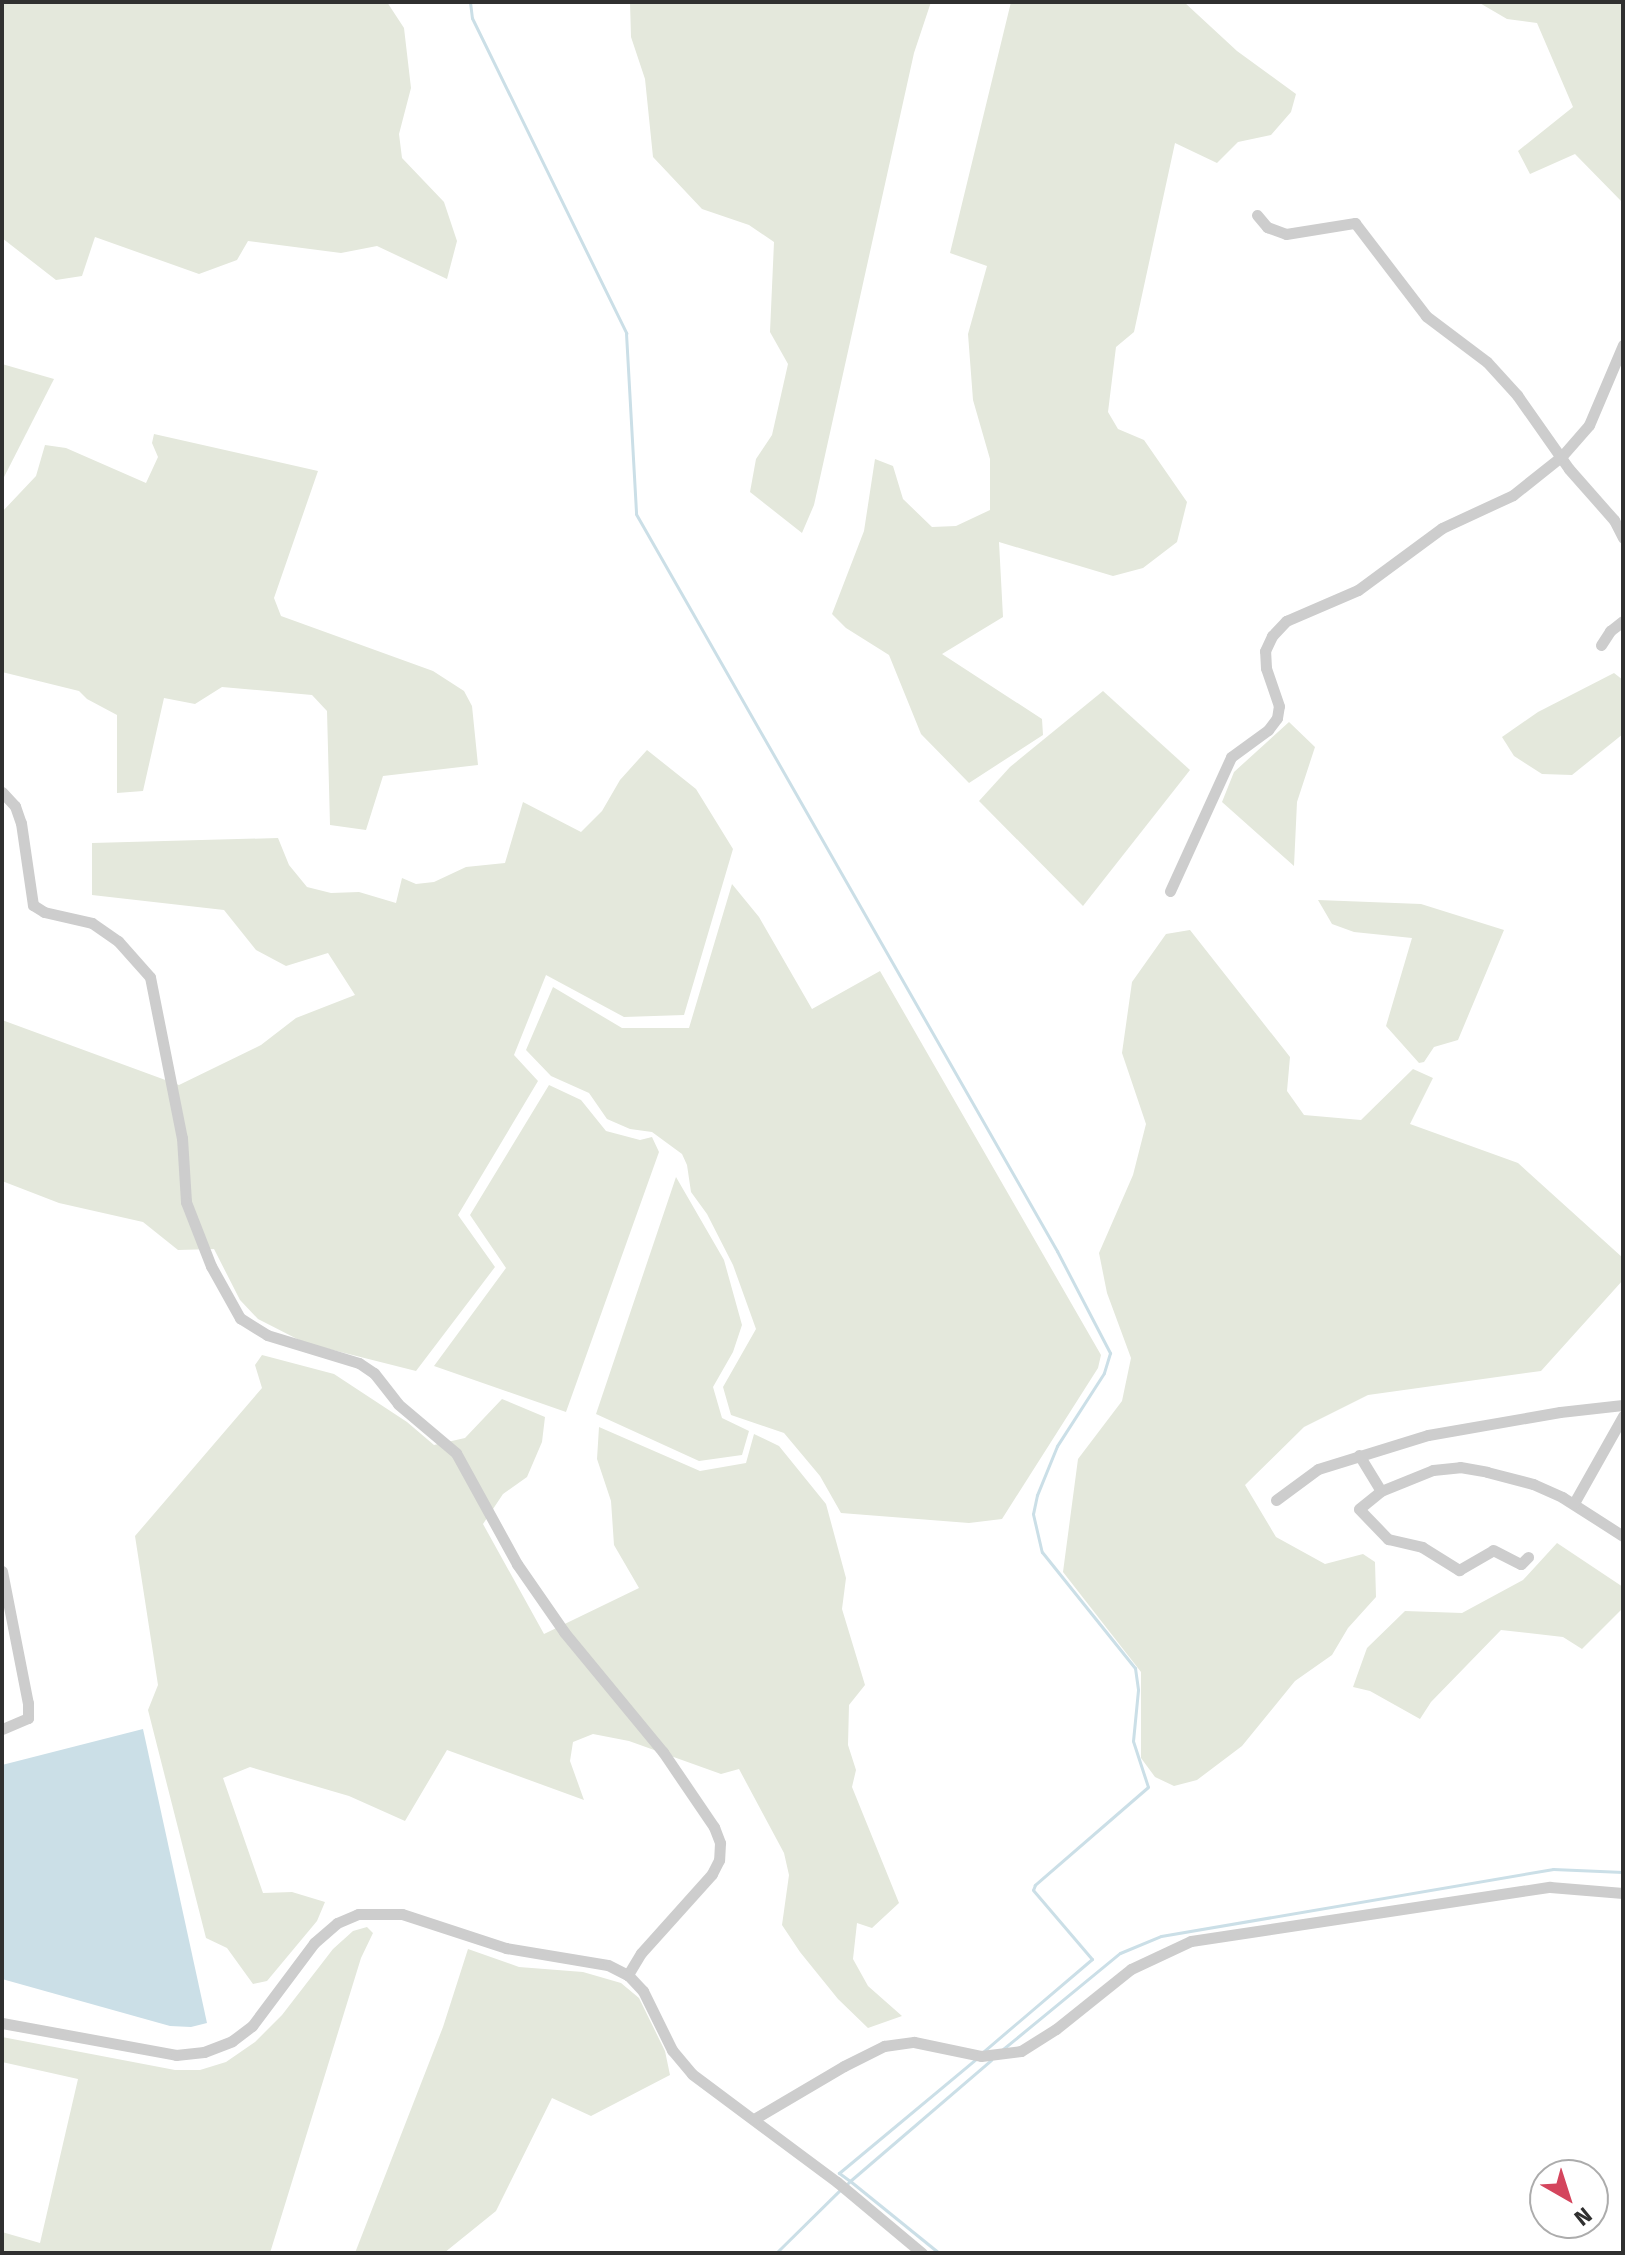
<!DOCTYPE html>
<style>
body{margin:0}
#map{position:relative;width:1625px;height:2255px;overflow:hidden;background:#fff;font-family:"Fira Sans",sans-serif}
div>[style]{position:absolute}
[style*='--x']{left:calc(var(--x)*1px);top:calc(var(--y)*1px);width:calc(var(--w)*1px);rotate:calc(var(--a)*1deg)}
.green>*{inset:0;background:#e4e8dc}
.water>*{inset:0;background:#cbdfe7}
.stream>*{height:3px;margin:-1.5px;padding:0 1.5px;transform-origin:1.5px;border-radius:1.5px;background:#cbdfe7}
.minor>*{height:11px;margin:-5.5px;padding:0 5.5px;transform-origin:5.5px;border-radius:5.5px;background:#cdcdcd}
span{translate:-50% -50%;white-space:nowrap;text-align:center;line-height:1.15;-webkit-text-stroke:8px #fff;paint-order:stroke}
.frame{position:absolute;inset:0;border:4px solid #303030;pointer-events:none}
.north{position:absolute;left:1529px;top:2159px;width:80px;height:80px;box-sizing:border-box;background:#fff;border:2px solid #acacac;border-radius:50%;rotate:141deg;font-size:22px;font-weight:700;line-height:32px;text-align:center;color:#303030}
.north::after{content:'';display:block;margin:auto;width:28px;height:36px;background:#d4455d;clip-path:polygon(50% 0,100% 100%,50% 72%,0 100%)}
</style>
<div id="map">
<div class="green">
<i style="clip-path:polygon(2px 2px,387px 2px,404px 28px,411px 88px,399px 134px,402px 158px,444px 202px,457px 241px,447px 279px,377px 246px,341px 253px,248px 241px,237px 260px,199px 274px,95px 237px,82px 276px,56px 280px,2px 238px)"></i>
<i style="clip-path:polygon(630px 2px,931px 2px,914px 53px,814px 505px,802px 533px,750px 492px,756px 459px,772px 435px,788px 364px,770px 332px,774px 242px,749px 225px,702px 209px,653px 157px,645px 79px,631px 37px)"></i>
<i style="clip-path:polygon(1011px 2px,1184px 2px,1237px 51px,1296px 94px,1291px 112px,1271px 135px,1238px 142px,1217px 163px,1175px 143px,1134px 332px,1116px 347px,1108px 412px,1118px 429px,1144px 440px,1187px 502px,1177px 542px,1143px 568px,1113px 576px,999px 542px,1003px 617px,942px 654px,1042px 719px,1043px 735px,969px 783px,921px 734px,889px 655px,846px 628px,832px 614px,864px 531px,875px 459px,893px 466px,903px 499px,932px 527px,956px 526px,990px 510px,990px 459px,973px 400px,968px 334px,987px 266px,950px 253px)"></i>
<i style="clip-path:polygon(1478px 2px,1623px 2px,1623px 203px,1575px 154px,1530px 174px,1518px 151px,1573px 107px,1537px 23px,1507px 19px)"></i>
<i style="clip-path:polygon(2px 364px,54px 379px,2px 481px)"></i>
<i style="clip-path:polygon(154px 434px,318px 471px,274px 598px,281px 616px,433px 671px,464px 691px,472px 706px,478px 765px,383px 776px,366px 830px,330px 825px,327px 711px,312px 695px,222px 687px,195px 704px,164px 698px,143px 791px,117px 793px,117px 715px,87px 699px,79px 691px,2px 672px,2px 512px,36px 476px,45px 445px,66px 448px,146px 483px,158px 457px,152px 443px)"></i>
<i style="clip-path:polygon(1614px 673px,1623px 680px,1623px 734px,1572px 775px,1542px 774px,1514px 756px,1502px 737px,1538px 712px)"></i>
<i style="clip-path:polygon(1103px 691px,1190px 770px,1083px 906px,979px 801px,1010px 767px)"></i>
<i style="clip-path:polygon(1289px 722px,1315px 747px,1297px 802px,1294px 866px,1222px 802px,1234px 772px)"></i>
<i style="clip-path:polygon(647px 750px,696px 789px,733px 849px,684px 1015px,624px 1017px,546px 975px,514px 1055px,538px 1081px,458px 1215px,495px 1267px,416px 1371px,305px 1343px,258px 1319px,240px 1300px,214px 1249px,178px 1250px,143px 1222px,59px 1203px,2px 1181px,2px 1020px,179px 1085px,261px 1045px,296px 1018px,355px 995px,328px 953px,286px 966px,256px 950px,224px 910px,92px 895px,92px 843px,278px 838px,289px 865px,307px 887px,331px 893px,359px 892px,396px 903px,402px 878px,416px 884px,434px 882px,466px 867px,505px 863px,523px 802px,581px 832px,602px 811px,620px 780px)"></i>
<i style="clip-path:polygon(732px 884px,759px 917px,812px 1009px,880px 971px,1101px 1355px,1098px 1368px,1002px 1519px,969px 1523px,841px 1513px,820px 1476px,784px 1433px,731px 1415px,723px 1387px,756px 1329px,733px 1265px,707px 1214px,691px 1192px,687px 1165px,682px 1154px,652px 1132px,630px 1129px,607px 1119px,589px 1093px,551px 1076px,526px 1050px,553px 987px,622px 1028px,689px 1028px)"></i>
<i style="clip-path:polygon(1318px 900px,1421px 904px,1504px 930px,1458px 1040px,1434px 1047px,1424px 1062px,1419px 1063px,1386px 1026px,1412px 938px,1354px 932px,1332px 924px)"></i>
<i style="clip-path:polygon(1190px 930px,1290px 1057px,1287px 1091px,1304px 1115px,1361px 1120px,1413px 1069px,1433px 1078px,1410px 1124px,1518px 1163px,1623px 1258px,1623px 1280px,1541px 1371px,1368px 1395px,1304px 1427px,1245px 1485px,1276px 1537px,1325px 1564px,1363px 1554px,1375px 1562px,1376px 1597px,1348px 1628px,1332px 1655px,1295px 1681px,1242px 1746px,1197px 1780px,1174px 1786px,1155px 1777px,1141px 1758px,1141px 1672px,1063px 1572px,1078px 1459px,1122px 1401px,1131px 1358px,1107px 1293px,1099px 1253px,1133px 1175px,1146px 1124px,1122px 1053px,1132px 982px,1166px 934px)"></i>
<i style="clip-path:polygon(549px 1085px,581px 1100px,606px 1131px,640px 1140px,652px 1137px,659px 1152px,566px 1412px,434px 1366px,506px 1268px,470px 1215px)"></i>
<i style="clip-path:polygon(676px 1177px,724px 1260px,742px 1325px,733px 1352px,713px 1387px,722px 1418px,749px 1431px,742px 1455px,699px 1461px,596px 1414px)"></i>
<i style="clip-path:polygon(262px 1355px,334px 1374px,407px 1422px,434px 1445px,465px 1438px,502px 1399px,545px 1417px,542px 1442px,527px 1477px,503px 1494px,483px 1524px,544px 1634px,639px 1588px,614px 1545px,611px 1501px,597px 1459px,599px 1427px,700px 1471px,746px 1463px,754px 1434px,779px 1446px,826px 1504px,846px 1578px,842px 1609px,865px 1685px,849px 1705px,848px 1745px,856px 1770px,852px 1787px,899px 1903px,872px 1928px,857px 1923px,853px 1959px,868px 1986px,902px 2016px,868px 2028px,838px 1999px,800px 1952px,782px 1925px,789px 1875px,784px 1853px,739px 1769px,721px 1774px,629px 1741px,593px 1734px,573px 1742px,570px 1761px,584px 1800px,447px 1750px,405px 1821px,349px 1796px,250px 1767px,223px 1778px,263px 1893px,292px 1892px,325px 1902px,317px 1921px,267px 1981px,253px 1984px,227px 1948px,206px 1938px,148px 1710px,158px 1685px,135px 1536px,262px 1388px,255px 1365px)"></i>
<i style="clip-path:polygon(1557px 1543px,1623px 1587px,1623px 1608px,1582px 1649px,1563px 1637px,1501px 1630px,1431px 1702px,1420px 1719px,1370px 1691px,1353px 1687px,1367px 1648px,1405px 1611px,1462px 1613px,1523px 1580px)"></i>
<i style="clip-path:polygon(367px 1927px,373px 1933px,361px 1958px,270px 2253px,2px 2253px,2px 2232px,40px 2243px,78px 2079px,2px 2062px,2px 2037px,175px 2070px,200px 2070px,226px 2062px,255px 2042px,282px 2015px,333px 1949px,353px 1931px)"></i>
<i style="clip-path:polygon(468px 1949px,519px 1967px,583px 1972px,621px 1983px,639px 1998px,665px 2051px,670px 2075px,591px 2116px,552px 2098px,496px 2211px,444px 2253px,355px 2253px,443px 2027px)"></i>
</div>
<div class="water">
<i style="clip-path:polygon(143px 1729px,207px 2023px,191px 2027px,170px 2026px,2px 1979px,2px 1765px)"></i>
</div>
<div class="stream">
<i style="--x:470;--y:2;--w:16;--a:83"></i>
<i style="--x:472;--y:18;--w:351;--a:63.9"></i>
<i style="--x:626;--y:333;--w:181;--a:86.8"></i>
<i style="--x:636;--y:514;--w:849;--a:60.26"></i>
<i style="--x:1057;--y:1251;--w:115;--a:62.5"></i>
<i style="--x:1110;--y:1353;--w:21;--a:107"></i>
<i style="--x:1104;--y:1373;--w:87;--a:122.8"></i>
<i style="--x:1057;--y:1446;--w:53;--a:112.2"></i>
<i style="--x:1037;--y:1495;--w:19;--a:102"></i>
<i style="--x:1033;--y:1514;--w:39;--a:77"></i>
<i style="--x:1042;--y:1552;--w:149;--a:51.3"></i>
<i style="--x:1135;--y:1668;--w:22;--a:82"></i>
<i style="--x:1138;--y:1690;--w:51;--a:95.6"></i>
<i style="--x:1133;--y:1741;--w:48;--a:71.9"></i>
<i style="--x:1148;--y:1787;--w:150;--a:139.1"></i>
<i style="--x:1035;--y:1885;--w:5;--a:112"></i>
<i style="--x:1033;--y:1890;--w:91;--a:49.5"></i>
<i style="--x:1092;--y:1959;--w:142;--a:139.6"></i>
<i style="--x:1003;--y:2049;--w:151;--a:-39.4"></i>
<i style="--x:1120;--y:1953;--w:44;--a:-22.5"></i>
<i style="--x:1161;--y:1936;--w:398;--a:-9.7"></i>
<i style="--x:1553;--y:1869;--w:70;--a:2.5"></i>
<i style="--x:847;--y:2184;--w:4;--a:-45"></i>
<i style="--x:850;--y:2181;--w:14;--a:-144"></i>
<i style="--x:839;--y:2173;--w:178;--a:-39.8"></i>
<i style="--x:776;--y:2253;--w:91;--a:-44.6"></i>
<i style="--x:939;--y:2253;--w:114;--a:-141"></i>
<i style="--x:850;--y:2181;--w:186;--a:-40.6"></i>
</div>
<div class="minor">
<i style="--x:1257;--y:215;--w:16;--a:50"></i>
<i style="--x:1267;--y:227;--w:20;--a:20"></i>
<i style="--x:1286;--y:234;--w:70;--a:-9.1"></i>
<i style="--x:1355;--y:223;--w:117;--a:52.6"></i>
<i style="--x:1426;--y:316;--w:76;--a:37"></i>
<i style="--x:1487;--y:362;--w:45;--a:47.7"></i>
<i style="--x:1517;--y:395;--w:90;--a:54.9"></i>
<i style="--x:1569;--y:469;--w:68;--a:48.6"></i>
<i style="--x:1614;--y:520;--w:20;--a:63"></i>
<i style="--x:1601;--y:645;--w:17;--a:-57"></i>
<i style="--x:1610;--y:631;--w:16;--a:-38"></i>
<i style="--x:2;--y:792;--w:19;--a:47"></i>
<i style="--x:15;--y:806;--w:18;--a:71"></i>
<i style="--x:21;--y:823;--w:83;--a:81.7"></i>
<i style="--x:33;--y:905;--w:13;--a:32"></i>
<i style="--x:44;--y:912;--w:49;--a:12.9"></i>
<i style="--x:92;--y:923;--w:32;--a:35"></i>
<i style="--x:118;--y:941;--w:48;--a:48.4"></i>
<i style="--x:150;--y:977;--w:164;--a:78.8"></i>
<i style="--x:182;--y:1138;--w:64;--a:86.4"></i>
<i style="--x:186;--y:1202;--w:69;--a:68.7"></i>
<i style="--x:211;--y:1266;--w:60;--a:60.9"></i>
<i style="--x:240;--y:1318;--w:32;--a:32"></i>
<i style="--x:267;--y:1335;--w:96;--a:16.9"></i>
<i style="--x:359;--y:1363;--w:18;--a:34"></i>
<i style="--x:374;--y:1373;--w:39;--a:52"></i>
<i style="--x:398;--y:1404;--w:76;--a:40.2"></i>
<i style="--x:456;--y:1453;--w:127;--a:61.2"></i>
<i style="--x:517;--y:1564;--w:83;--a:55.3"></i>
<i style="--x:564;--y:1632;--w:156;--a:50.5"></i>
<i style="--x:663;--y:1752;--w:91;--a:55.8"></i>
<i style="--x:714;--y:1827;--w:17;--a:69"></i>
<i style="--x:720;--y:1843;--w:17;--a:93"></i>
<i style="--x:719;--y:1860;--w:16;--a:117"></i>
<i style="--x:712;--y:1874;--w:106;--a:131.9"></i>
<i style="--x:641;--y:1953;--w:26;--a:121"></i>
<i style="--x:1170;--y:891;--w:147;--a:-65.5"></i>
<i style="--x:1231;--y:757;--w:46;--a:-36.1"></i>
<i style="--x:1268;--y:730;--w:15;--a:-53"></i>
<i style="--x:1277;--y:718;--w:12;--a:-81"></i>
<i style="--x:1279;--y:706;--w:40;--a:-108.9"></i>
<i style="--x:1266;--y:668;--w:17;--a:-93"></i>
<i style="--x:1265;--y:651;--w:17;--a:-65"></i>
<i style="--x:1272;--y:636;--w:21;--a:-47"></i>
<i style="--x:1286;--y:621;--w:78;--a:-23.3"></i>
<i style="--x:1358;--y:590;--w:104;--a:-36.4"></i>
<i style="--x:1442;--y:528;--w:78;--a:-24.9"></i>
<i style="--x:1513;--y:495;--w:63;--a:-38.5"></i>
<i style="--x:1562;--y:456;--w:41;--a:-48.9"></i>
<i style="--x:1589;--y:425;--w:87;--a:-67"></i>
<i style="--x:1359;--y:1455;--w:42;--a:58.6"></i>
<i style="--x:1381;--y:1491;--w:56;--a:-22"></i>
<i style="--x:1433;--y:1470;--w:27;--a:-6"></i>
<i style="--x:1460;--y:1467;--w:27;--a:10"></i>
<i style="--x:1487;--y:1472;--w:48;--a:14.6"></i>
<i style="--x:1533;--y:1484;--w:32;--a:24"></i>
<i style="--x:1562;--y:1497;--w:72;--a:32.6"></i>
<i style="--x:1381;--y:1491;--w:28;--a:141"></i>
<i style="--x:1359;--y:1509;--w:42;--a:46"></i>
<i style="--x:1388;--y:1539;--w:35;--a:13"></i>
<i style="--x:1422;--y:1547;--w:44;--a:31.9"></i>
<i style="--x:1459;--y:1570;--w:39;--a:-30"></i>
<i style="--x:1493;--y:1550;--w:31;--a:27"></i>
<i style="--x:1521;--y:1564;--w:10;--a:-45"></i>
<i style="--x:1276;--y:1500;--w:52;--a:-36.4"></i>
<i style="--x:1318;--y:1469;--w:115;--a:-17.2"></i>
<i style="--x:1428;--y:1435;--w:134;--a:-9.9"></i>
<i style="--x:1560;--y:1412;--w:63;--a:-6.3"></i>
<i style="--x:1574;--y:1503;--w:100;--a:-60.6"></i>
<i style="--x:2;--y:1571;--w:135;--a:78.9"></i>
<i style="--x:28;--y:1703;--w:15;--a:90"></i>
<i style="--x:28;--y:1718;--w:28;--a:157"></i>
<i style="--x:2;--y:2023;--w:177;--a:10.4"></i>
<i style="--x:176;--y:2055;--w:28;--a:-6"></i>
<i style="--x:204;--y:2052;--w:30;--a:-21"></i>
<i style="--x:232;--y:2041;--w:25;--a:-37"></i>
<i style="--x:252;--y:2026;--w:104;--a:-53.2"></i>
<i style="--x:314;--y:1943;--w:30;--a:-41"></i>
<i style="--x:337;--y:1923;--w:23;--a:-23"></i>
<i style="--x:358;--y:1914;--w:44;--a:0"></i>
<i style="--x:402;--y:1914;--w:109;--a:18.1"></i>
<i style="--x:506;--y:1948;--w:103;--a:9.5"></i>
<i style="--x:608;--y:1965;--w:22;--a:27"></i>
<i style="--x:628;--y:1975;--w:22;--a:47"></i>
<i style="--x:643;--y:1991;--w:66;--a:63.8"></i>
<i style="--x:672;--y:2050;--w:31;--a:50"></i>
<i style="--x:692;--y:2074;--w:181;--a:36.7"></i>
<i style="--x:837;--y:2182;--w:111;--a:39.9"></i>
<i style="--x:754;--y:2119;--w:104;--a:-30.5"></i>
<i style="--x:844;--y:2066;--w:45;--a:-26.6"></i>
<i style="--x:884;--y:2046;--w:30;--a:-8"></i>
<i style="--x:914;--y:2042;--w:68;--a:11.8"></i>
<i style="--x:981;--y:2056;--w:40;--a:-7.1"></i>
<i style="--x:1021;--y:2051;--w:41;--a:-32.2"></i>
<i style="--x:1056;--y:2029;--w:96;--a:-38.7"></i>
<i style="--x:1131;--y:1969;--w:66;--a:-25"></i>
<i style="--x:1191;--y:1941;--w:363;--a:-8.6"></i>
<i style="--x:1550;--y:1887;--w:73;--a:4.7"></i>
</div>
<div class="frame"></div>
<div class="north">N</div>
</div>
